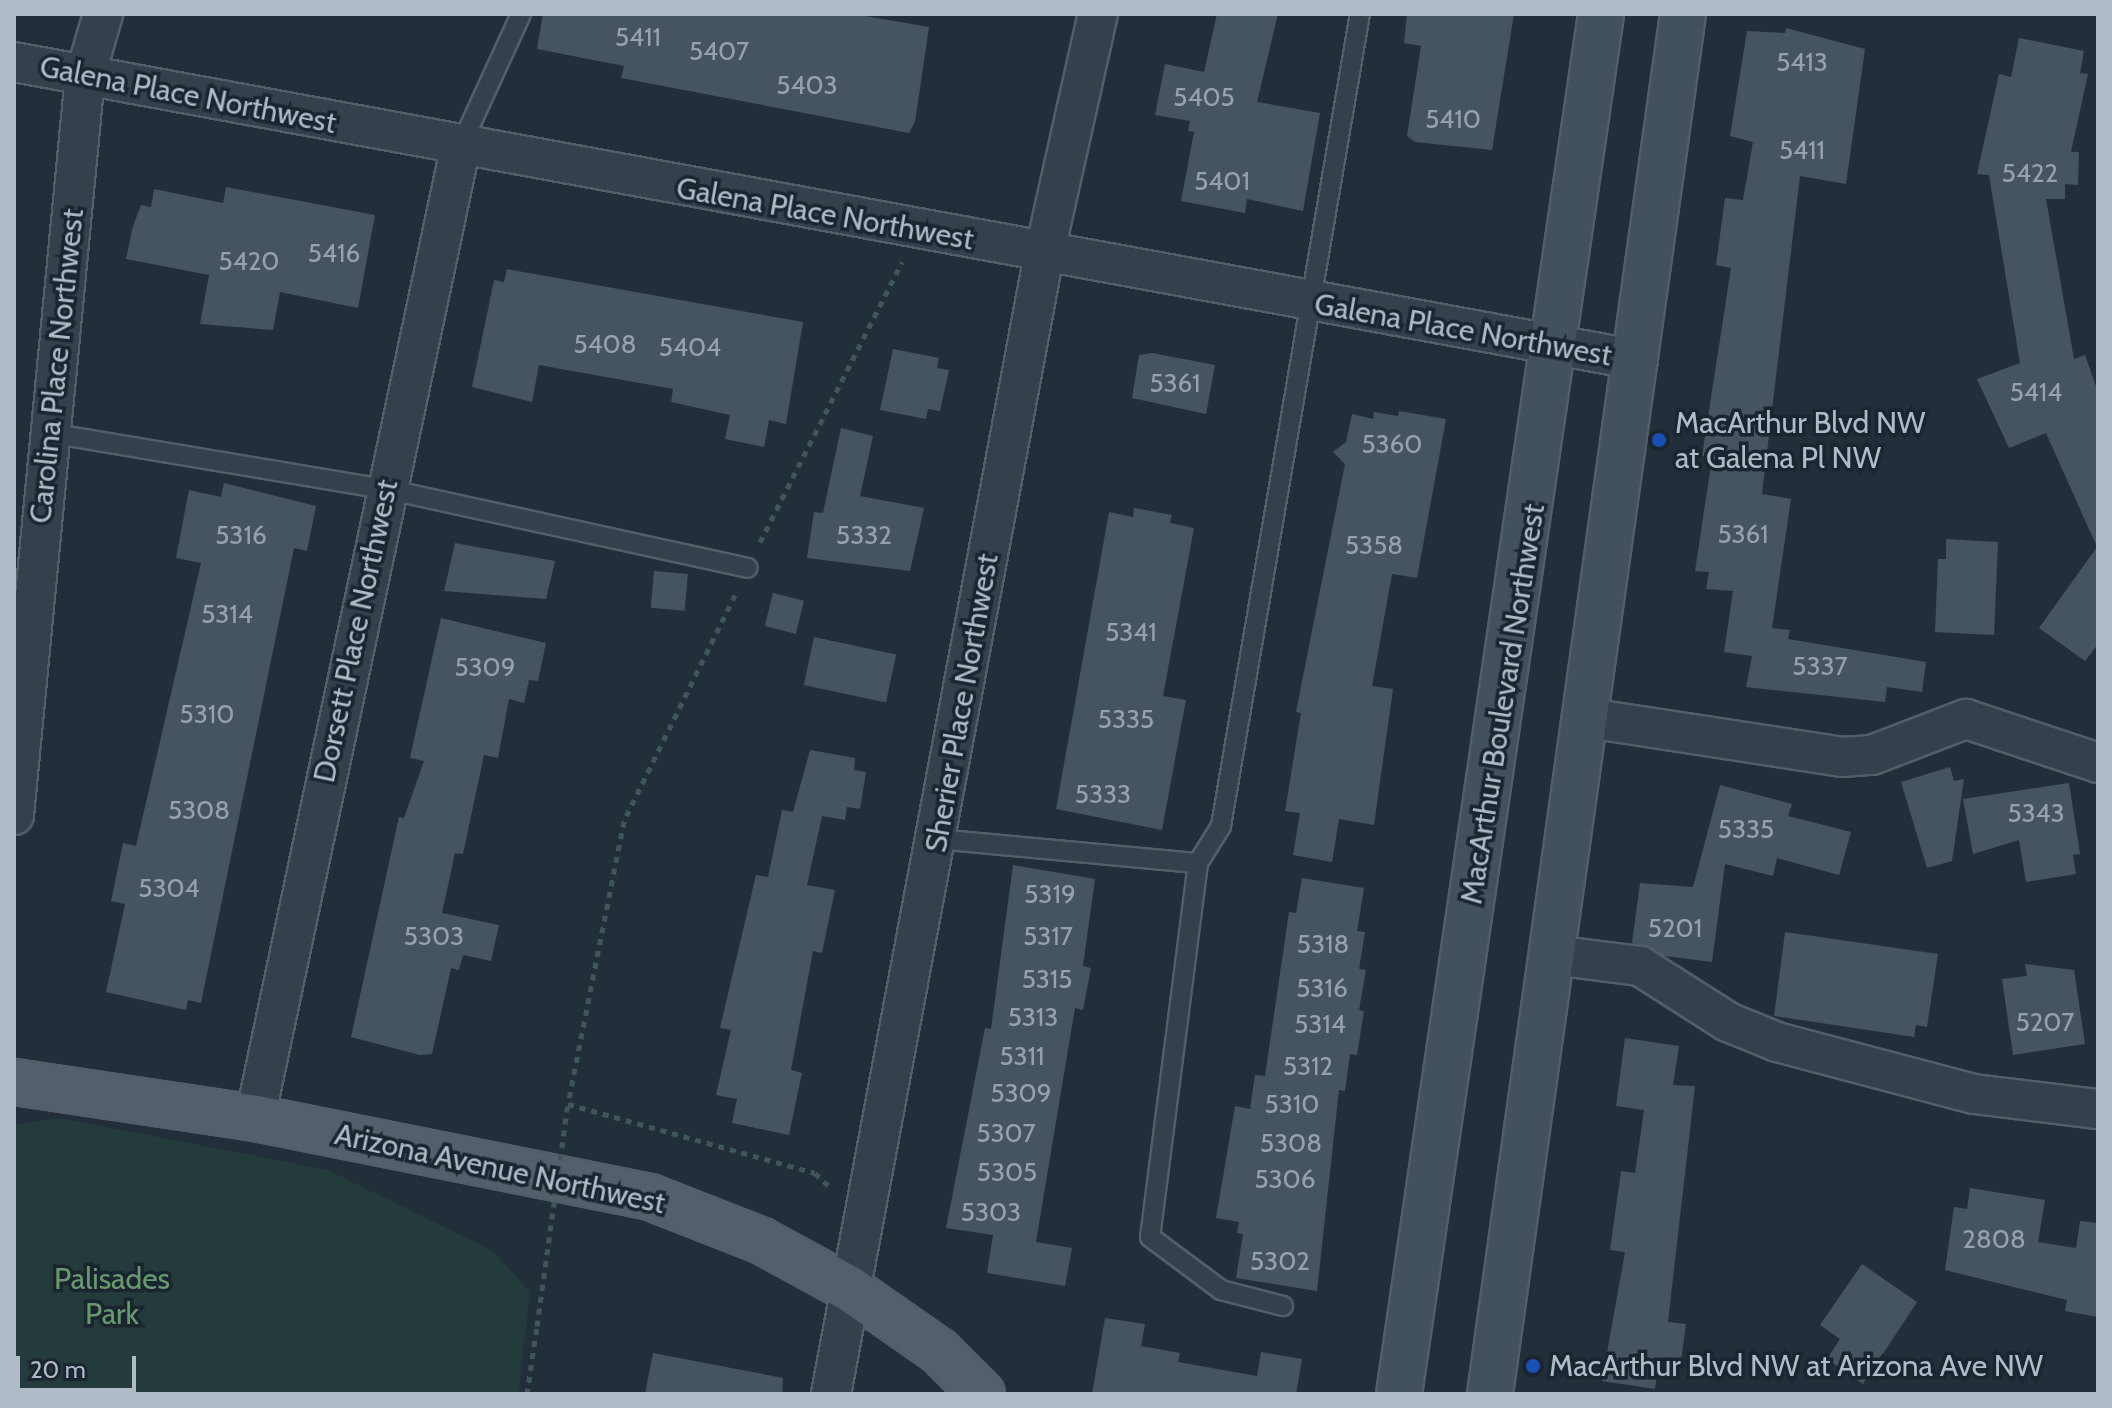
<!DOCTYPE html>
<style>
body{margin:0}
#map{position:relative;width:2112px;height:1408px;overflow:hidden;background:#222f3b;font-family:Cabin,sans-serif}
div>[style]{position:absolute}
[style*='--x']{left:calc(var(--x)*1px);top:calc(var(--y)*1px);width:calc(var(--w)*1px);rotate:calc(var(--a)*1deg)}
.green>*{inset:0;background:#243b3c}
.building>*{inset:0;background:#465462;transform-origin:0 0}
.path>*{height:5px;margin-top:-2.5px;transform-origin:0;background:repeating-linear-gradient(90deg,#3f5757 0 6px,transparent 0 12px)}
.roads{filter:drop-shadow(2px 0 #545e69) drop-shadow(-2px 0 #545e69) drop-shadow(0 2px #545e69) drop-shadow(0 -2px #545e69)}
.service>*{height:18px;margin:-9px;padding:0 9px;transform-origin:9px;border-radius:9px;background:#36404c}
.minor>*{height:38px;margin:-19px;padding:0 19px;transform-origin:19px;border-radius:19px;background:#36404c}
.secondary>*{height:44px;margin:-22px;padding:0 22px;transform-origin:22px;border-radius:22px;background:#43505f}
.primary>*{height:44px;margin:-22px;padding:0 22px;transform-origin:22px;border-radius:22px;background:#535f6c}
.path-bridge>*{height:5px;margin-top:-2.5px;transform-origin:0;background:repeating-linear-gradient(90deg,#3f5757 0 6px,transparent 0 12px)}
.dots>*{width:22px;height:22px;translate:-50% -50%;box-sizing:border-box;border:4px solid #1b2530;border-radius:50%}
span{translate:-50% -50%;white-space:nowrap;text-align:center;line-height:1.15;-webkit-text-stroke:7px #1b2530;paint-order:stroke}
.number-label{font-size:26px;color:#96a1ae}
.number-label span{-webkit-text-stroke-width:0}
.street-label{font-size:30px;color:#b1bbc7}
.poi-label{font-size:30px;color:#b1bbc7}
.left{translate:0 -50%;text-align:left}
.park-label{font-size:30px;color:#67996f}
.frame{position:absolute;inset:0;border:16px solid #b1bbc7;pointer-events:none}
.scale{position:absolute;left:16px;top:1356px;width:120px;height:36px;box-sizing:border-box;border:4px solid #b1bbc7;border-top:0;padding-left:10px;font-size:24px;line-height:28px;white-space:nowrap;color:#b1bbc7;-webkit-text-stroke:6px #1b2530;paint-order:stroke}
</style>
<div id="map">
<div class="green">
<i style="clip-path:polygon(60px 1118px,328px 1170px,493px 1251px,530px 1292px,518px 1394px,14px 1394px,14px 1125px)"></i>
</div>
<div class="building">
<i style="clip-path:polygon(543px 14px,854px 14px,929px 27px,915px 122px,909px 133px,621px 78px,624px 66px,537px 49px)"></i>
<i style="clip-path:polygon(1217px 14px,1278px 14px,1257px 102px,1320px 113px,1303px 211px,1247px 199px,1245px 213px,1181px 201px,1194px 132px,1188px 131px,1190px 121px,1155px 115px,1165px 64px,1204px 72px)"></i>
<i style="clip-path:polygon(1407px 14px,1514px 14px,1492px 150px,1415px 142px,1407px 136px,1421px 46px,1404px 43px)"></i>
<i style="clip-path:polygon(1786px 28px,1865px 49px,1846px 184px,1800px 176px,1762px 494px,1791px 499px,1772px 628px,1790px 630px,1788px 639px,1926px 662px,1922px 692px,1887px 687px,1885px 702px,1746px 687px,1752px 656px,1724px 652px,1733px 591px,1706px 589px,1709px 572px,1695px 571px,1712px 458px,1702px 456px,1731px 268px,1716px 265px,1725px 198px,1743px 200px,1753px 142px,1730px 136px,1747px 31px,1785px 33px)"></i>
<i style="clip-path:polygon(2019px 38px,2084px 51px,2080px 73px,2088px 74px,2071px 152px,2079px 152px,2078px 185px,2065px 184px,2065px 199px,2046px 199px,2074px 359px,2085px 355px,2098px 392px,2098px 644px,2085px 661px,2039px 628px,2097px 547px,2046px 433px,2009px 448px,1977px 379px,2020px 363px,1989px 175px,1977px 174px,1999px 74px,2011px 77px)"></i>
<i style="clip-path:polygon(226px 187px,375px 215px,358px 308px,280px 292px,273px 330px,200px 324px,209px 275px,126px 259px,133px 226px,141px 205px,151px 207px,154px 189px,223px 203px)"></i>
<i style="clip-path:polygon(507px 269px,803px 322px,786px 424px,769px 420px,764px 447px,725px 439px,730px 415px,671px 402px,673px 389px,539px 365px,532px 402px,472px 387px,494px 280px,504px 282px)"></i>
<i style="clip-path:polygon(893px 349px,939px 358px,937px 368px,949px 370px,940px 411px,928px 409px,926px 419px,880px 410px)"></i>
<i style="clip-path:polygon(1152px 353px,1215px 365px,1206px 414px,1132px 398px,1139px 355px)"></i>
<i style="clip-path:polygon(1399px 411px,1446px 419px,1417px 578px,1392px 574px,1372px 686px,1393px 689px,1374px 825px,1339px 819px,1332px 862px,1293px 855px,1300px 813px,1285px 811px,1301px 713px,1296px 712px,1345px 464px,1333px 452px,1346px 442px,1352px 414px,1373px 419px,1374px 412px,1398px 416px)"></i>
<i style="clip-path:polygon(841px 428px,873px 436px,860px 496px,924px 508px,910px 571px,807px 558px,814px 512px,823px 513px)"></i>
<i style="clip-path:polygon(224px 483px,316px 506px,307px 551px,294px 548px,201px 1003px,188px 1000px,186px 1010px,106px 992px,125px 904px,111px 901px,123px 843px,136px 846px,201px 563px,176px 558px,189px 490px,221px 497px)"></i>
<i style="clip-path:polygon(1134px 508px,1172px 515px,1170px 523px,1194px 528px,1163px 696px,1186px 700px,1162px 830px,1056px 809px,1109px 512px,1133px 517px)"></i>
<i style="clip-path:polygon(1946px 539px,1998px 542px,1994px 635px,1935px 632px,1938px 559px,1946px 559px)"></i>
<i style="clip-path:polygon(455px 543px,555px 561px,546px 599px,444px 591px)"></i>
<i style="left:654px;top:571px;width:34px;height:37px;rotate:5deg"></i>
<i style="left:773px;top:593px;width:32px;height:34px;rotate:14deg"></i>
<i style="clip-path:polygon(441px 618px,546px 643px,538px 681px,529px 680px,524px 703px,509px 699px,498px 758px,484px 755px,463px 854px,455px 853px,442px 913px,499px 925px,491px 961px,463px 955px,459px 970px,451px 968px,432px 1054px,420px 1055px,351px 1037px,399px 817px,404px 818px,424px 761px,410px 758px)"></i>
<i style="left:814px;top:637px;width:84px;height:49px;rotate:12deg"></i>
<i style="clip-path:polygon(810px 750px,855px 758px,854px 770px,866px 772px,860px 809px,847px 807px,845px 820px,822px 816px,807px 885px,835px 890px,822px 953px,813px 951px,791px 1070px,802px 1073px,789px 1135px,732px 1123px,737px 1099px,716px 1095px,731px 1030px,720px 1028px,756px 875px,768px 877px,782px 810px,793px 812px)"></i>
<i style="clip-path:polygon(1950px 767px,1954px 781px,1964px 779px,1952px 861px,1927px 868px,1901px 782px)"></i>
<i style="clip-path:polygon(2069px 783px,2080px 854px,2073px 855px,2076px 874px,2026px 882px,2019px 840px,1973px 854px,1963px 799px)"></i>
<i style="clip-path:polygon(1720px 785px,1792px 804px,1788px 816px,1851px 832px,1839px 875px,1777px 858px,1773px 876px,1725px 864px,1712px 962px,1665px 956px,1632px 943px,1640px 883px,1693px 887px)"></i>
<i style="clip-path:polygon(1013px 865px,1095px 879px,1083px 966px,1091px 968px,1083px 1010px,1075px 1008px,1036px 1242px,1072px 1248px,1065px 1286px,987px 1273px,993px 1235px,946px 1228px,985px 1028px,991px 1029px)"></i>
<i style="clip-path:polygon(1302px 878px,1364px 888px,1357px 931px,1365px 932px,1359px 969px,1366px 970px,1359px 1010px,1364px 1011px,1357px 1055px,1350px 1054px,1345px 1091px,1339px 1090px,1317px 1291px,1236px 1278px,1243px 1234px,1237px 1233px,1239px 1222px,1216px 1218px,1235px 1106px,1250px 1109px,1255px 1075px,1265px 1076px,1289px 912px,1296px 913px)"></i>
<i style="clip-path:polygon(1785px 932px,1938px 954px,1927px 1027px,1916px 1025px,1914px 1037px,1774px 1016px)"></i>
<i style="clip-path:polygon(2025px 964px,2074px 970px,2085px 1044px,2013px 1055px,2002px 979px,2027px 976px)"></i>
<i style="clip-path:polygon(1625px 1038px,1679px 1046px,1673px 1085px,1695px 1086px,1668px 1322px,1686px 1324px,1680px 1368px,1658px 1365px,1655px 1389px,1602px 1381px,1625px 1252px,1610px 1250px,1621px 1171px,1635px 1173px,1644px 1110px,1616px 1106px)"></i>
<i style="clip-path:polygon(1970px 1188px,2045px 1200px,2038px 1242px,2076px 1248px,2080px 1221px,2098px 1223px,2098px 1317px,2065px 1311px,2067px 1300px,1945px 1270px,1954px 1207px,1967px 1209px)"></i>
<i style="clip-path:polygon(1862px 1264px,1917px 1302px,1863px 1384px,1827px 1359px,1840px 1339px,1820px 1325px)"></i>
<i style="clip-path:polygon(1105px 1318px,1145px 1324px,1141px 1346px,1180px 1353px,1178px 1362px,1257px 1376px,1261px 1352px,1302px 1359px,1296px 1394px,1092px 1394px)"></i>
<i style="clip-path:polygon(653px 1353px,783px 1378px,782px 1394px,645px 1394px)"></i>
</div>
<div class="path">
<i style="--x:760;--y:542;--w:314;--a:-63.1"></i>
<i style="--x:735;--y:595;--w:252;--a:116.2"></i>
<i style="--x:624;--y:821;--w:288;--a:101.2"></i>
<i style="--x:568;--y:1104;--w:256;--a:15.6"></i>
<i style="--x:815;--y:1173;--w:21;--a:43"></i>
<i style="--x:527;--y:1394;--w:69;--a:-81.6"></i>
</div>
<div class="roads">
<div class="service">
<i style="--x:461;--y:145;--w:144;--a:-65.4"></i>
<i style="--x:50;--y:433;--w:341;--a:9.5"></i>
<i style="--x:386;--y:489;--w:370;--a:12.3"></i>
<i style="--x:937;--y:839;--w:262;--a:5.3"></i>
<i style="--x:1198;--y:863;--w:377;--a:97.3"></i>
<i style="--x:1150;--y:1237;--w:89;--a:36.7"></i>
<i style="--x:1221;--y:1290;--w:64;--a:14.5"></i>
<i style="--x:1198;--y:863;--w:44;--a:-58.1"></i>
<i style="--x:1221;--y:826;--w:824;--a:-80.29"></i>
</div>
<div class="minor">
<i style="--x:14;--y:62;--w:1651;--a:10.4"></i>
<i style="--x:1588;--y:718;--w:257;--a:8.7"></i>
<i style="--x:1842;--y:757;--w:30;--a:-4"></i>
<i style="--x:1872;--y:755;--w:101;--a:-21"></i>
<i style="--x:1966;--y:719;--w:139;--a:18.4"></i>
<i style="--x:14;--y:815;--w:742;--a:-84.51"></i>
<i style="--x:85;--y:76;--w:65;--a:-73.8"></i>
<i style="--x:1553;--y:955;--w:88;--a:7.2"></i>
<i style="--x:1640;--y:966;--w:104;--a:32.5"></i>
<i style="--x:1728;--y:1022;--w:53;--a:22.2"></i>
<i style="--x:1777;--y:1042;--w:204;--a:14.8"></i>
<i style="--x:1974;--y:1094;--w:125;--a:6.9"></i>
<i style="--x:255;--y:1118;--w:995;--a:-78.05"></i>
<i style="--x:831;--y:1394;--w:1159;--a:-79.41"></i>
<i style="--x:1044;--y:255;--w:247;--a:-77.4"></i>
</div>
<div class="secondary">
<i style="--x:1399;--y:1394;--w:1395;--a:-81.67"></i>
<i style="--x:1490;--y:1394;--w:1393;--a:-82.04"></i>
</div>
<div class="primary">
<i style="--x:14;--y:1082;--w:244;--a:8.5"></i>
<i style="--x:255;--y:1118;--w:403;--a:11.3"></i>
<i style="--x:650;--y:1197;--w:120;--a:21.4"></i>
<i style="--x:762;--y:1241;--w:100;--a:28.6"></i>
<i style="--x:850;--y:1289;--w:108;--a:34.9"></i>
<i style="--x:939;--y:1351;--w:61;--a:45"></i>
</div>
</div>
<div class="path-bridge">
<i style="--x:537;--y:1326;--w:224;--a:-82.1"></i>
</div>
<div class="dots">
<i style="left:1659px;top:440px;background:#1a4fb4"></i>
<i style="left:1533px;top:1366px;background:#1a4fb4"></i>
</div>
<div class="number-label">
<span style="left:638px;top:38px">5411</span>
<span style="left:719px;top:52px">5407</span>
<span style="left:1802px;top:63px">5413</span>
<span style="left:807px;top:86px">5403</span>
<span style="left:1204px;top:98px">5405</span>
<span style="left:1453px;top:120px">5410</span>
<span style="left:1802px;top:151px">5411</span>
<span style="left:2030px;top:174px">5422</span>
<span style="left:1222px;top:182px">5401</span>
<span style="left:334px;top:254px">5416</span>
<span style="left:249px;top:262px">5420</span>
<span style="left:605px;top:345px">5408</span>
<span style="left:690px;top:348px">5404</span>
<span style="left:1175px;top:384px">5361</span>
<span style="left:2036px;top:393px">5414</span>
<span style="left:1392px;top:445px">5360</span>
<span style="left:1743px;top:535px">5361</span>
<span style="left:241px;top:536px">5316</span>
<span style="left:864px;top:536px">5332</span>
<span style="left:1374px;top:546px">5358</span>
<span style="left:227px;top:615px">5314</span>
<span style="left:1131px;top:633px">5341</span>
<span style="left:1820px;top:667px">5337</span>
<span style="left:485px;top:668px">5309</span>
<span style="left:207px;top:715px">5310</span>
<span style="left:1126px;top:720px">5335</span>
<span style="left:1103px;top:795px">5333</span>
<span style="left:199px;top:811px">5308</span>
<span style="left:2036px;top:814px">5343</span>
<span style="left:1746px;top:830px">5335</span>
<span style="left:169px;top:889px">5304</span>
<span style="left:1050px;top:895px">5319</span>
<span style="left:1675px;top:929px">5201</span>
<span style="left:434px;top:937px">5303</span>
<span style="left:1048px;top:937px">5317</span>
<span style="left:1323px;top:945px">5318</span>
<span style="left:1047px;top:980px">5315</span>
<span style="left:1322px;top:989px">5316</span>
<span style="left:1033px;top:1018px">5313</span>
<span style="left:2045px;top:1023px">5207</span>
<span style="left:1320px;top:1025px">5314</span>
<span style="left:1022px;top:1057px">5311</span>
<span style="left:1308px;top:1067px">5312</span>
<span style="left:1021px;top:1094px">5309</span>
<span style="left:1292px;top:1105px">5310</span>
<span style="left:1006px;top:1134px">5307</span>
<span style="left:1291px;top:1144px">5308</span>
<span style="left:1007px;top:1173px">5305</span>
<span style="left:1285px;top:1180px">5306</span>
<span style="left:991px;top:1213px">5303</span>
<span style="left:1994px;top:1240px">2808</span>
<span style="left:1280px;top:1262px">5302</span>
</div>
<div class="street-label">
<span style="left:188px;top:95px;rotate:11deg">Galena Place Northwest</span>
<span style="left:825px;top:214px;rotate:10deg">Galena Place Northwest</span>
<span style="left:1463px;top:330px;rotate:10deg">Galena Place Northwest</span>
<span style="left:57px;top:366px;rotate:-84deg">Carolina Place Northwest</span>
<span style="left:356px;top:631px;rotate:-78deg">Dorsett Place Northwest</span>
<span style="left:962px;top:703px;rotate:-80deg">Sherier Place Northwest</span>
<span style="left:1503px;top:704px;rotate:-81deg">MacArthur Boulevard Northwest</span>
<span style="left:500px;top:1169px;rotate:12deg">Arizona Avenue Northwest</span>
</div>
<div class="poi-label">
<span class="left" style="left:1675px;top:440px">MacArthur Blvd NW<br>at Galena Pl NW</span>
<span class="left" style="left:1549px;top:1366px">MacArthur Blvd NW at Arizona Ave NW</span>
</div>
<div class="park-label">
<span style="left:112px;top:1296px">Palisades<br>Park</span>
</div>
<div class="frame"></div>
<div class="scale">20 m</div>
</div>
